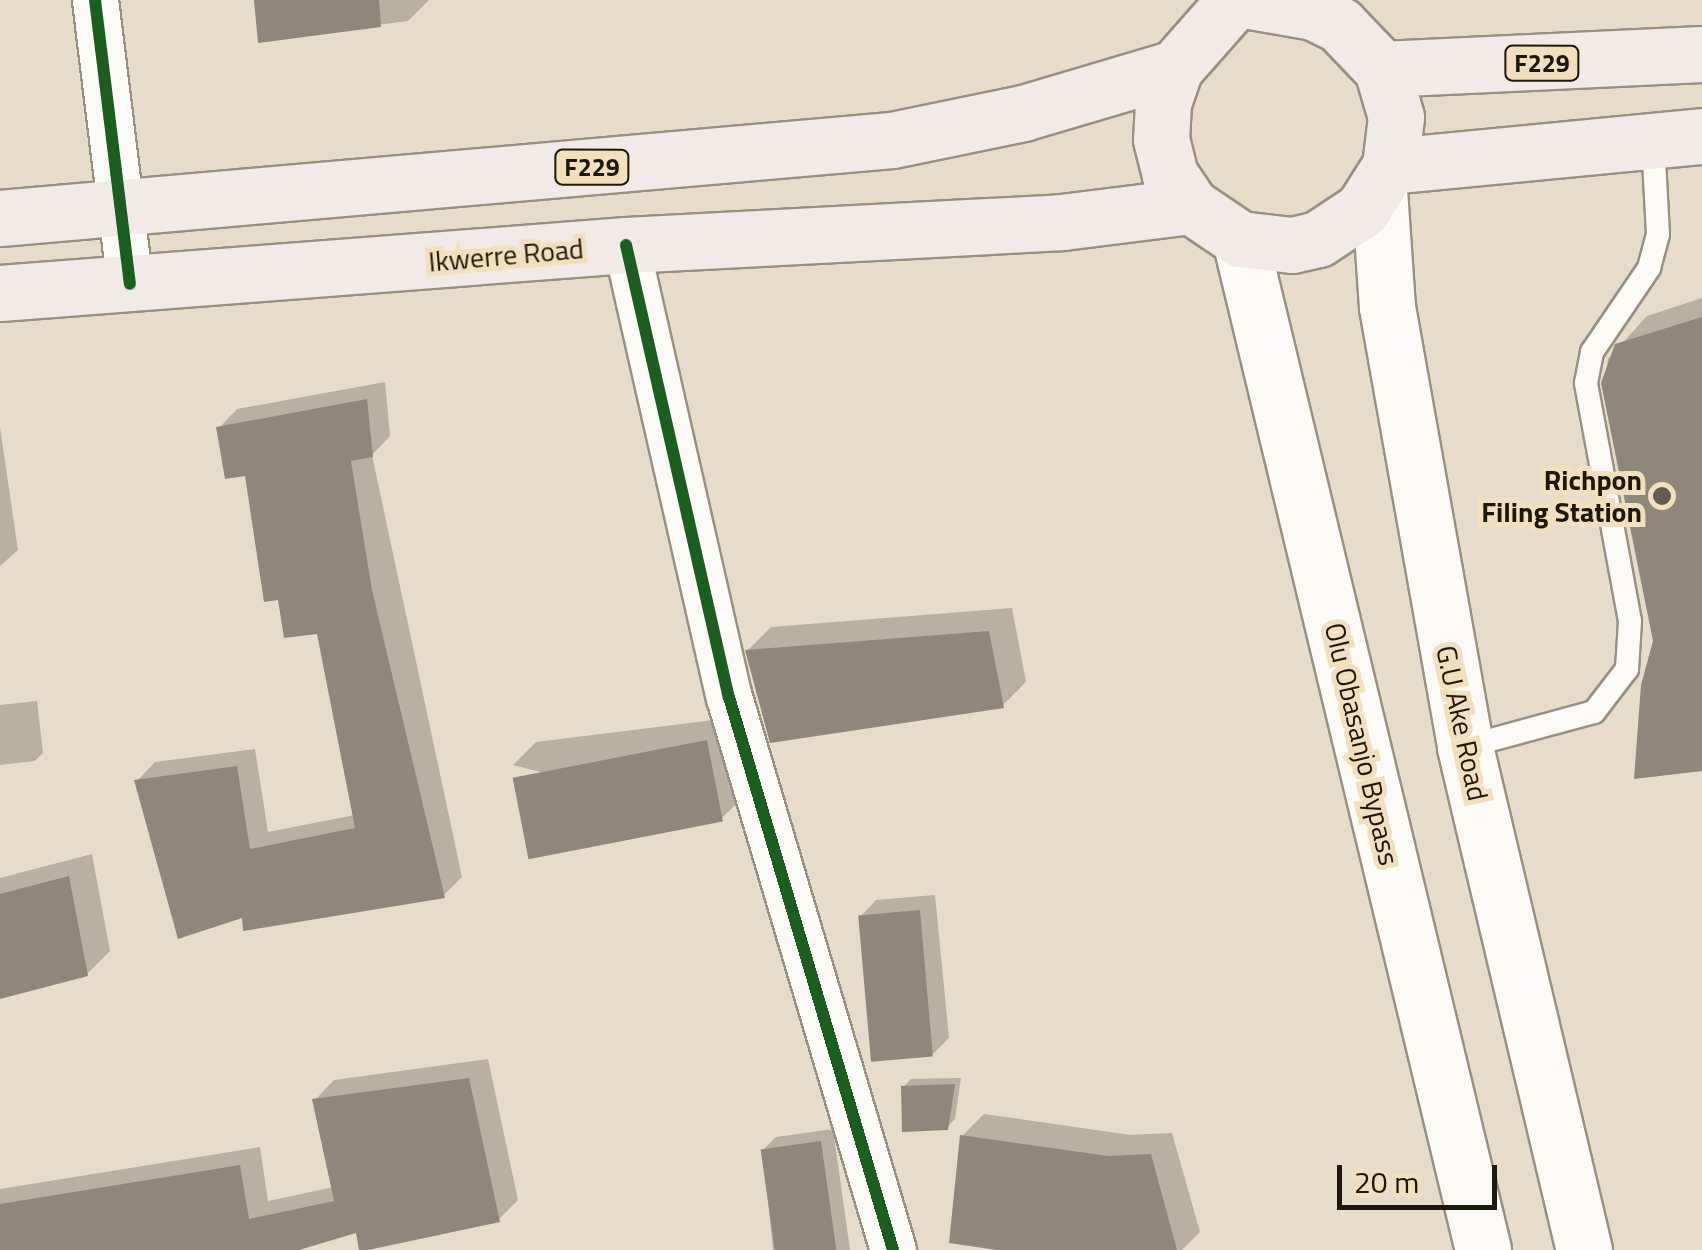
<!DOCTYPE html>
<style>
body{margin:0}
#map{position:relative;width:1702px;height:1250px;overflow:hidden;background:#e6dcc9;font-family:"Titillium Web",sans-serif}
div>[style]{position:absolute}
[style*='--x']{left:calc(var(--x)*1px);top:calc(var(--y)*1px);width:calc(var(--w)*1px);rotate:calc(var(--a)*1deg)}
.shadow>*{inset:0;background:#0003}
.building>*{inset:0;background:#8f8779;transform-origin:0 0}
.roads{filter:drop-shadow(2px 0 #989082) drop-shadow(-2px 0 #989082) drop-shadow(0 2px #989082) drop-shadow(0 -2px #989082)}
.lane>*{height:22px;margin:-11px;padding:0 11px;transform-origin:11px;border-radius:11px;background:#fbfaf7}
.street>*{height:45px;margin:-22.5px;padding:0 22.5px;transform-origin:22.5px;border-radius:22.5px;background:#fbfaf7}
.secondary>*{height:55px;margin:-27.5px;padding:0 27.5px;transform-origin:27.5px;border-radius:27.5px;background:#fbfaf7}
.primary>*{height:55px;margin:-27.5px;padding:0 27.5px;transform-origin:27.5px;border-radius:27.5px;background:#f2eae7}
.cycleway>*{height:12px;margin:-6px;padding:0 6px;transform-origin:6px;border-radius:6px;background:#1b5e20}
.dots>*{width:28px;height:28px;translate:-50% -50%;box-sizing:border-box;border:5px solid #f2dfbd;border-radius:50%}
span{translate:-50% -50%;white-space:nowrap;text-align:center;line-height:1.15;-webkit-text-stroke:10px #f2dfbd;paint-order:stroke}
.shield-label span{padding:2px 8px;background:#f2dfbd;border:2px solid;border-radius:8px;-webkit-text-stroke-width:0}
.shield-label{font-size:25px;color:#1e170b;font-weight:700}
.street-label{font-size:28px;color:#1e170b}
.poi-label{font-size:28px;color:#1e170b;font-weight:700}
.right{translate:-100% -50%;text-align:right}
.scale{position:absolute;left:1337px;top:1165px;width:160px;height:45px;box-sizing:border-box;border:5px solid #1e170b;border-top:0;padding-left:12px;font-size:30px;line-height:35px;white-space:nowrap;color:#1e170b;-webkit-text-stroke:8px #f2dfbd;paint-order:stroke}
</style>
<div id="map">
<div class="shadow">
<i style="clip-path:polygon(256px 0,429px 0,408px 21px,260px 40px)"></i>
<i style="clip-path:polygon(1702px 298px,1702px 769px,1655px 641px,1604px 383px,1608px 359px,1647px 316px)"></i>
<i style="clip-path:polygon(385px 382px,390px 436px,372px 455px,462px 877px,443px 896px,244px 915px,137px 781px,155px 762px,255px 749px,268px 832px,355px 815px,319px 631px,280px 597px,247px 473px,219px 428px,237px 409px)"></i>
<i style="clip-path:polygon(0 427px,18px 550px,0 566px)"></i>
<i style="clip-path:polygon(1012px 608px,1026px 682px,1003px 705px,748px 650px,771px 627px)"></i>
<i style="clip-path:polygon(37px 701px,43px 753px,35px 761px,0 765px,0 705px)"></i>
<i style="clip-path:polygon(730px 718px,745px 795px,722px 818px,513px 765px,536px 742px)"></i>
<i style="clip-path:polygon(92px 854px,110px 951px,87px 974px,0 996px,0 878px)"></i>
<i style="clip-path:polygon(935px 895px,949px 1038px,933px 1054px,860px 917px,876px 900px)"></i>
<i style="clip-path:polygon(488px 1059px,518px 1200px,498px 1220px,358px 1230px,290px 1250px,0 1250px,0 1189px,260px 1147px,268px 1201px,334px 1187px,315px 1100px,334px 1080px)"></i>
<i style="clip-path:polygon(961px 1078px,955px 1119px,947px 1127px,903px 1087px,911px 1079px)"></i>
<i style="clip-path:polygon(984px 1114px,1131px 1135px,1172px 1133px,1200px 1232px,1182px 1250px,1012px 1250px,962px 1136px)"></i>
<i style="clip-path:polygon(833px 1129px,850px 1250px,773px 1250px,763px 1150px,776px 1137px)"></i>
</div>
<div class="building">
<i style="clip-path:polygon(254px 0,379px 0,381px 27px,258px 43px)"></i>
<i style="clip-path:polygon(1702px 317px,1702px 771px,1634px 779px,1641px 685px,1653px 641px,1601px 383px,1615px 344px)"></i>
<i style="clip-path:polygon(367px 399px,373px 457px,351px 461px,372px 590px,445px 898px,243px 931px,242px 918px,178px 939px,134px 780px,237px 766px,250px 849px,355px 828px,317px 634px,284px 638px,278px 600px,264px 602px,245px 476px,225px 479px,216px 427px)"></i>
<i style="clip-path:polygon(989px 631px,1004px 708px,770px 743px,745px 650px)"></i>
<i style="left:707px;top:740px;width:83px;height:198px;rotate:79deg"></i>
<i style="clip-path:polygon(69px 876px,88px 976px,0 999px,0 894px)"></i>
<i style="left:920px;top:910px;width:147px;height:62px;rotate:85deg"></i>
<i style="clip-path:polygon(469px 1078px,500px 1222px,368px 1250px,359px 1250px,356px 1233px,299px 1250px,0 1250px,0 1204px,240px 1165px,249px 1219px,334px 1201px,312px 1099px)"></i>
<i style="clip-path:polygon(955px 1084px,948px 1130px,902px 1132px,901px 1086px)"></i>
<i style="clip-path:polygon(960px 1135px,1108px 1156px,1151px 1154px,1177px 1250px,997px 1250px,949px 1243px)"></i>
<i style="left:821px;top:1141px;width:110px;height:61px;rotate:82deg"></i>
</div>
<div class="roads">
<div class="lane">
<i style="--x:1465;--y:747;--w:134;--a:-15.2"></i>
<i style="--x:1594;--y:712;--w:54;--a:-52.5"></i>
<i style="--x:1627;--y:669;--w:48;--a:-86.4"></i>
<i style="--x:1630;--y:621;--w:242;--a:-100.5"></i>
<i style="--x:1586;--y:383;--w:32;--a:-79"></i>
<i style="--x:1592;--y:352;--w:102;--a:-55.8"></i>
<i style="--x:1649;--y:268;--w:35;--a:-75"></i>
<i style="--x:1658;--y:234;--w:92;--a:-93.1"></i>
</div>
<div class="street">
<i style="--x:95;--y:0;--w:286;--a:83"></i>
<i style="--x:626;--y:245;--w:464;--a:77.2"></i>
<i style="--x:729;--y:697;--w:577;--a:73.48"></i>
</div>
<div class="secondary">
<i style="--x:1379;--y:190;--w:117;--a:86.1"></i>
<i style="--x:1387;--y:307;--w:447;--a:79.9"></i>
<i style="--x:1465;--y:747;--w:517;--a:76.69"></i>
<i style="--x:1240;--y:239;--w:1040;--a:76.48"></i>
</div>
<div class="primary">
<i style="--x:1235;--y:0;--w:91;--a:131.4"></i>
<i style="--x:1175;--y:68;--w:37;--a:109"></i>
<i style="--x:1163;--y:103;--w:36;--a:93"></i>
<i style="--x:1161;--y:139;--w:37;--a:76"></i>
<i style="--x:1170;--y:175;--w:37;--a:56"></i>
<i style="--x:1191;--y:206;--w:59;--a:34"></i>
<i style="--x:1240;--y:239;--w:52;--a:6.6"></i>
<i style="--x:1292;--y:245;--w:27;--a:-13"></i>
<i style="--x:1318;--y:239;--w:53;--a:-33.4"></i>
<i style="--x:1362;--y:210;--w:52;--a:-57.5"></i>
<i style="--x:1390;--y:166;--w:49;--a:-83"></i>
<i style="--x:1396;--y:117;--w:50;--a:-106.3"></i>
<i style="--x:1382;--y:69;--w:61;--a:-133.7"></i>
<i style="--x:1340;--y:25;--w:30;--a:-154"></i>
<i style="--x:1313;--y:12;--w:70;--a:-170.1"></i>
<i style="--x:1382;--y:69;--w:320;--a:-2.7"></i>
<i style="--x:1390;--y:166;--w:313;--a:-5.5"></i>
<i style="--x:0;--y:218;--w:895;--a:-5"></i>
<i style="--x:892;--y:140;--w:134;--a:-11.6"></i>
<i style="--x:1023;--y:113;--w:159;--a:-16.5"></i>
<i style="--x:0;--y:293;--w:628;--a:-4.38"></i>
<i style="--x:626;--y:245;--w:437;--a:-3"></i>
<i style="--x:1062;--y:222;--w:130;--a:-7.1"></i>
</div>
</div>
<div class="cycleway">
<i style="--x:95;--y:0;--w:286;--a:83"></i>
<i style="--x:626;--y:245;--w:464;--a:77.2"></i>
<i style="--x:729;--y:697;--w:577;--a:73.48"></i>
</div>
<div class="dots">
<i style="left:1662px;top:496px;background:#645c4e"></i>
</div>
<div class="shield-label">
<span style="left:1542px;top:63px">F229</span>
<span style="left:592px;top:167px">F229</span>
</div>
<div class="street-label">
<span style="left:506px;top:255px;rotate:-5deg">Ikwerre Road</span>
<span style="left:1462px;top:723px;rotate:78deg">G.U Ake Road</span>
<span style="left:1362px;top:744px;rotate:77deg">Olu Obasanjo Bypass</span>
</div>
<div class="poi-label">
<span class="right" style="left:1642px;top:496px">Richpon<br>Filing Station</span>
</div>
<div class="scale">20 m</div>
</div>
